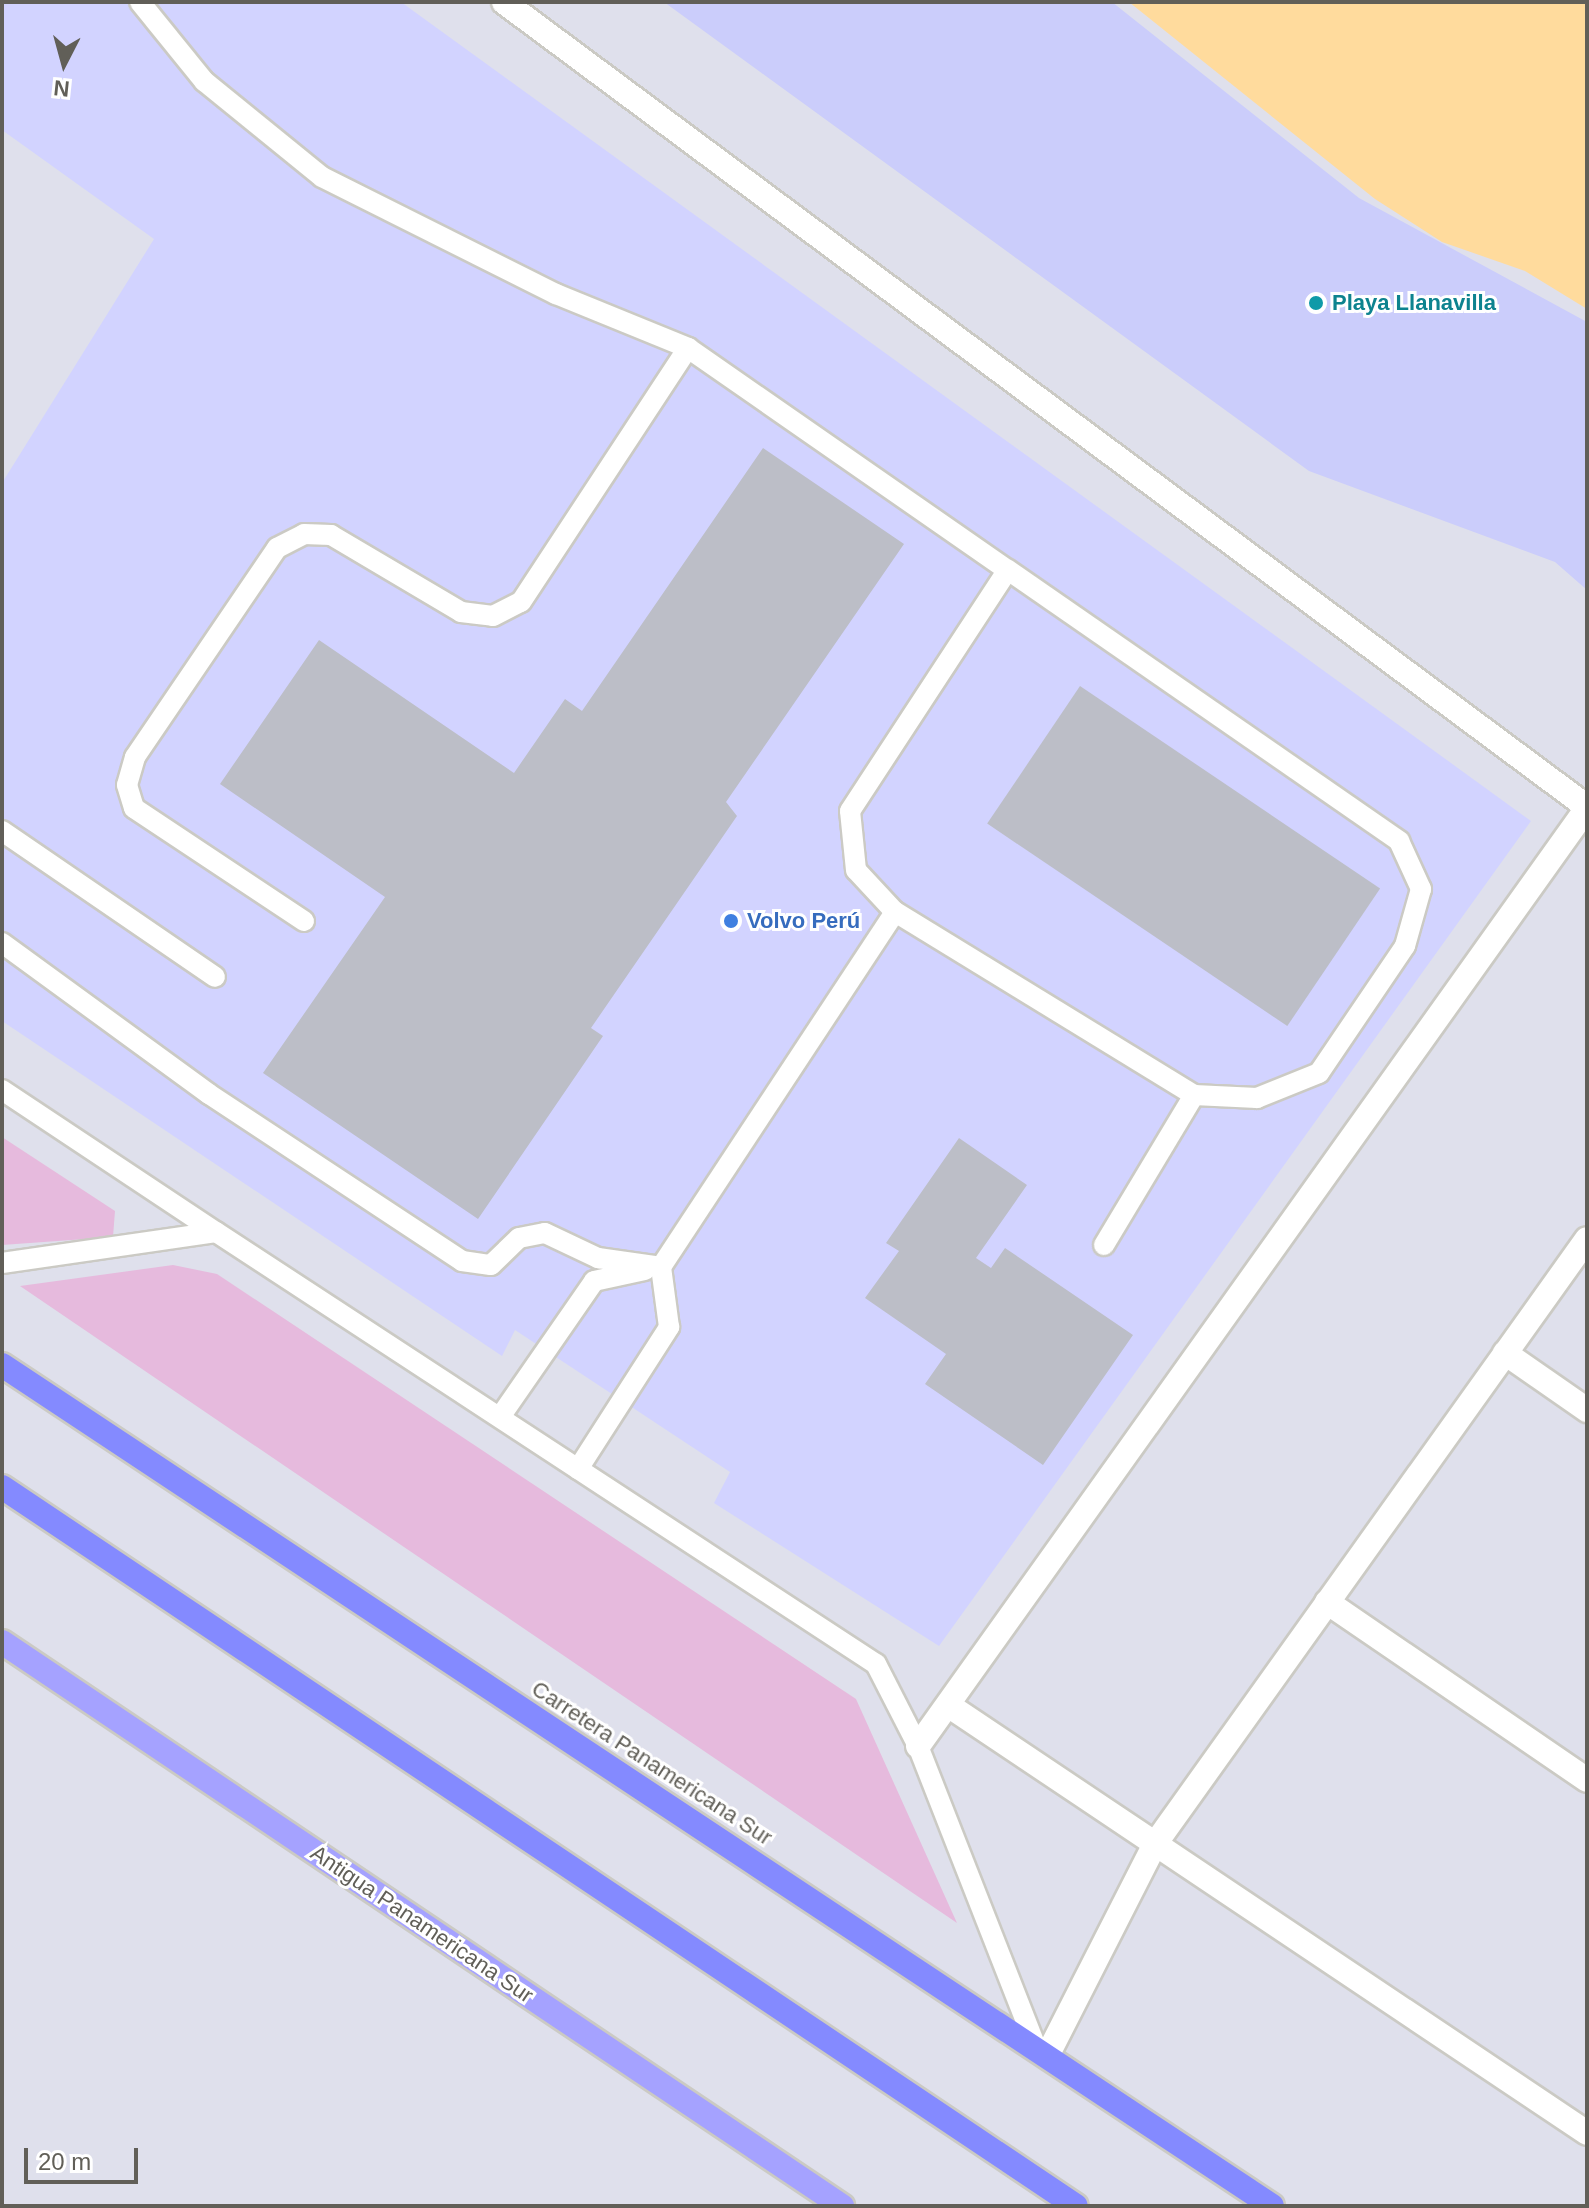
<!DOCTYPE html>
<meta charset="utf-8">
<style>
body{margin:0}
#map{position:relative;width:1589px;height:2208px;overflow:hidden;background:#dfe0ec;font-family:Arial,sans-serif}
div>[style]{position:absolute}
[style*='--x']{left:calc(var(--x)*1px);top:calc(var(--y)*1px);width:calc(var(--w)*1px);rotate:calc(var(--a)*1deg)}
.commercial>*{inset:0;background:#d2d3ff}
.green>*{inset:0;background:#e6badd}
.sand>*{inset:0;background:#cbcdfb}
.water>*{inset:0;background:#ffdb9d}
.building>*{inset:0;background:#bcbec7;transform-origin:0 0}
.roads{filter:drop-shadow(2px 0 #cbcac4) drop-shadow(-2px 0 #cbcac4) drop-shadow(0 2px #cbcac4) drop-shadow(0 -2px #cbcac4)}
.lane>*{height:20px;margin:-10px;padding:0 10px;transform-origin:10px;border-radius:10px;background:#fff}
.street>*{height:24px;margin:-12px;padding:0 12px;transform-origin:12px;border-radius:12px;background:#fff}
.primary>*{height:24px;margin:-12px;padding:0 12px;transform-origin:12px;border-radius:12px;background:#a5a2ff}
.highway>*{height:24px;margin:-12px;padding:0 12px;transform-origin:12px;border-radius:12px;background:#848aff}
.dots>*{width:22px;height:22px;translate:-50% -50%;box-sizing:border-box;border:4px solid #fff;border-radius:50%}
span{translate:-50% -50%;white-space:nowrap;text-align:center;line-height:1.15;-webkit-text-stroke:6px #fff;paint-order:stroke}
.culture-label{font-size:22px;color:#0d838f;font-weight:700}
.left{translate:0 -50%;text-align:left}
.shop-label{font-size:22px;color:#366cbe;font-weight:700}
.street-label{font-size:22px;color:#615f58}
.frame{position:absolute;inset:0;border:4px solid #615f58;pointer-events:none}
.north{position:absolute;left:24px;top:24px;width:80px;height:80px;-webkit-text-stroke:6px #fff;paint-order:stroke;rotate:186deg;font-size:22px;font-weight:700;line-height:32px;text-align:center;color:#615f58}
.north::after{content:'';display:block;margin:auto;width:28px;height:36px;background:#615f58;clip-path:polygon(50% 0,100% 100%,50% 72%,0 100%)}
.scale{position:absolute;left:24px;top:2148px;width:114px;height:36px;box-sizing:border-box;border:4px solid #615f58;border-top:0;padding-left:10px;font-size:24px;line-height:28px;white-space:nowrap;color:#615f58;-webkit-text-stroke:6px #fff;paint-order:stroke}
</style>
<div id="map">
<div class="commercial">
<i style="clip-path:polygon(2px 2px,401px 2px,1531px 821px,939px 1646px,714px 1503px,730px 1472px,515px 1330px,502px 1356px,2px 1021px,2px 483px,154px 239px,2px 130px)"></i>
</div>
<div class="green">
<i style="clip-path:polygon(2px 1137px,115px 1211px,113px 1237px,2px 1245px)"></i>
<i style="clip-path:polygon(173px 1265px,217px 1274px,856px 1699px,957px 1923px,20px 1286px)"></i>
</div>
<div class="sand">
<i style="clip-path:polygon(664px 2px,1112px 2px,1359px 198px,1587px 322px,1587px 590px,1555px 562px,1309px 471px)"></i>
</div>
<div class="water">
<i style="clip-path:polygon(1129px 2px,1587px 2px,1587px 309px,1525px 271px,1442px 242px,1375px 199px)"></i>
</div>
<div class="building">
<i style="clip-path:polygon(763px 448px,904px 544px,726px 802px,737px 816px,591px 1028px,603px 1036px,478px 1219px,263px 1073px,385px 897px,220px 784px,319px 640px,514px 773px,565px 699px,582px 711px)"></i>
<i style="left:1080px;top:686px;width:362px;height:166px;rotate:34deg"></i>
<i style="clip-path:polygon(959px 1138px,1027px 1185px,976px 1258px,991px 1268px,1005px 1248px,1133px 1335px,1043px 1465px,925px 1384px,946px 1354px,865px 1298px,899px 1251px,886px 1243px)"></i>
</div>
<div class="roads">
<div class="lane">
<i style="--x:140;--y:2;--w:102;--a:51"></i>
<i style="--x:204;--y:81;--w:152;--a:39.1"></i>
<i style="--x:322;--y:177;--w:262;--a:26.6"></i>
<i style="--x:556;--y:294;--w:143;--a:22.2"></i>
<i style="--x:2;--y:831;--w:258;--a:34.4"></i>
<i style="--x:304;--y:921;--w:204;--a:-146.4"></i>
<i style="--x:134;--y:808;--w:24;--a:-107"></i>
<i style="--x:127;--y:785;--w:29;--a:-74"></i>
<i style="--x:135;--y:757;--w:253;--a:-55.8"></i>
<i style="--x:277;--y:548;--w:30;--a:-27"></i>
<i style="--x:304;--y:534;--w:27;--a:2"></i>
<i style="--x:331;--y:535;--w:151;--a:30.6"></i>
<i style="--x:461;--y:612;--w:32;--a:7"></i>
<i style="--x:493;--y:616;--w:31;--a:-27"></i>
<i style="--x:521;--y:602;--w:304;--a:-56.7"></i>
<i style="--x:688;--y:348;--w:389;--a:34.8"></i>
<i style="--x:1008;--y:570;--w:476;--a:34.7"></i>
<i style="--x:1399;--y:841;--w:53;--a:65.4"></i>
<i style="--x:1421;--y:889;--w:59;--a:105.7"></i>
<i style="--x:1405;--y:946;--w:153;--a:124.1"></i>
<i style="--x:1319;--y:1073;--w:67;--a:158"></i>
<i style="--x:1257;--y:1098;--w:63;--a:-177.3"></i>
<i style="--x:1194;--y:1095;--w:351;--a:-148.5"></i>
<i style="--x:895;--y:912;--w:57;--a:-132.9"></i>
<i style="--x:856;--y:870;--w:59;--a:-95.8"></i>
<i style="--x:850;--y:811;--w:288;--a:-56.8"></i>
<i style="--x:2;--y:943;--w:256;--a:36.1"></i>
<i style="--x:209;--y:1094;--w:303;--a:33.4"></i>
<i style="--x:462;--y:1261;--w:29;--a:8"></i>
<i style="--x:491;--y:1265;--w:39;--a:-44"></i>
<i style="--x:519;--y:1238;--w:26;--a:-11"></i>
<i style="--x:545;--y:1233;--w:59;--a:25.3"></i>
<i style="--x:598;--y:1258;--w:64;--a:8.1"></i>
<i style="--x:2;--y:1090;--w:257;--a:33.6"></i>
<i style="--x:1104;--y:1245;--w:175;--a:-59"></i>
<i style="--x:2;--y:1263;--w:216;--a:-8.2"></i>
<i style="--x:216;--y:1232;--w:789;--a:33.21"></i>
<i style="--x:876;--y:1664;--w:92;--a:62.9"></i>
<i style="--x:918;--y:1746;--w:321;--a:68.6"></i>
<i style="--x:500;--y:1417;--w:165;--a:-55.3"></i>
<i style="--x:594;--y:1281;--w:52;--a:-12.2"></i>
<i style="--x:578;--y:1469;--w:169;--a:-57.3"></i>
<i style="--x:669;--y:1327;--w:61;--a:-97.6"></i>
<i style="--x:661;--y:1267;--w:425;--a:-56.6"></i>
</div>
<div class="street">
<i style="--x:504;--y:2;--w:1349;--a:36.62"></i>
<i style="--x:1505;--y:1353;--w:100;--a:34.8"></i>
<i style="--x:1327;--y:1602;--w:315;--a:34.4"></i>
<i style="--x:948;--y:1705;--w:769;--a:33.81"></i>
<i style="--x:918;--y:1746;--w:1152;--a:-54.5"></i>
<i style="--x:1048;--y:2054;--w:236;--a:-63"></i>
<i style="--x:1155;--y:1844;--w:743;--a:-54.47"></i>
</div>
<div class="primary">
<i style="--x:2;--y:1642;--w:1012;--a:33.88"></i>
</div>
<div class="highway">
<i style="--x:2;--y:1365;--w:1523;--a:33.51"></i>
<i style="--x:2;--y:1487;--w:1292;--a:33.8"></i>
</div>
</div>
<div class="dots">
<i style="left:1316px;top:303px;background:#0f9aa8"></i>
<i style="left:731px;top:921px;background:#3f7fe0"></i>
</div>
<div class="culture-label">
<span class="left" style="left:1332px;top:303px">Playa Llanavilla</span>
</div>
<div class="shop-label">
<span class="left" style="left:747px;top:921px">Volvo Perú</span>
</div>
<div class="street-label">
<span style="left:652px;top:1763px;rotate:33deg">Carretera Panamericana Sur</span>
<span style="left:422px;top:1924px;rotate:34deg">Antigua Panamericana Sur</span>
</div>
<div class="frame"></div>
<div class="north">N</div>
<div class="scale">20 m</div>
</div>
